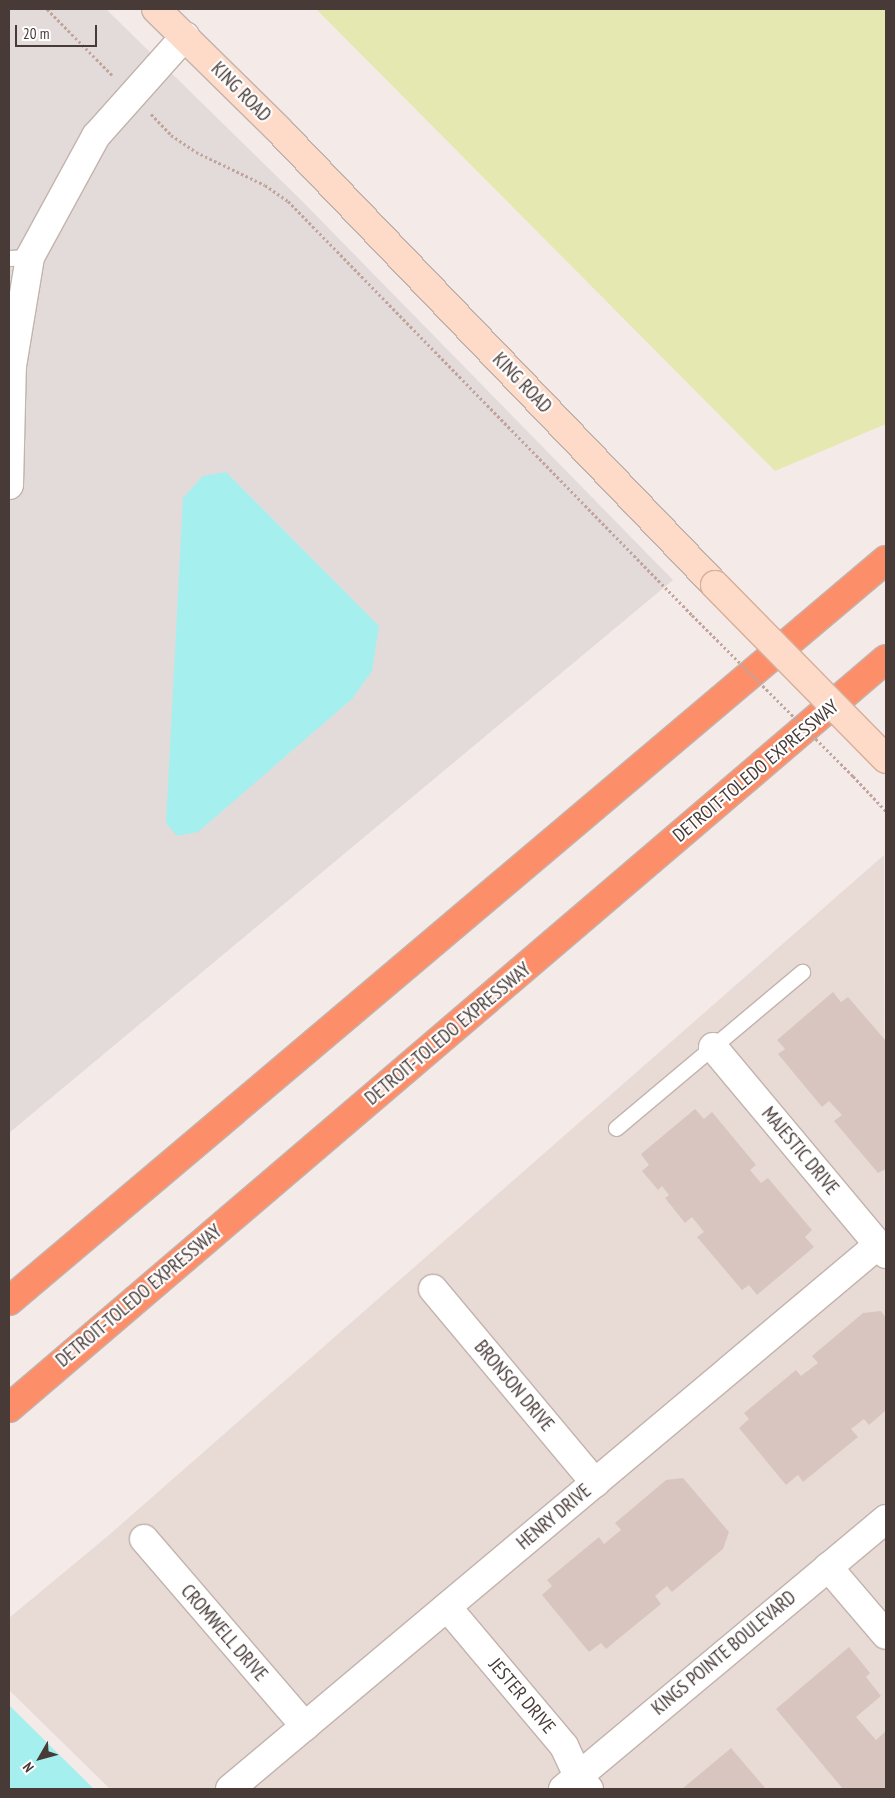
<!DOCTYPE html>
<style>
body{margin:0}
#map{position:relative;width:895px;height:1798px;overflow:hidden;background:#f4ebe8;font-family:"PT Sans Narrow",sans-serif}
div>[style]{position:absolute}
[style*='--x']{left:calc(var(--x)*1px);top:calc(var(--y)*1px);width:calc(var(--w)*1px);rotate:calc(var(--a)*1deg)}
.residential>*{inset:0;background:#e8dbd6}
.industrial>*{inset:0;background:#e3dbd9}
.green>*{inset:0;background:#e6e8b1}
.water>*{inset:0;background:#a5f0ef}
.building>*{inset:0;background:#d8c5c0}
.path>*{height:3px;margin-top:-1.5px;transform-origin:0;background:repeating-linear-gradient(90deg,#c1a49c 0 2.5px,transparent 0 5px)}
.roads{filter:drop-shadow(1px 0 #c2b3ad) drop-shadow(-1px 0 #c2b3ad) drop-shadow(0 1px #c2b3ad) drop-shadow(0 -1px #c2b3ad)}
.service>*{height:15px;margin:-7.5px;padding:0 7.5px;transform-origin:7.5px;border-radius:7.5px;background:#fff}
.minor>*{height:28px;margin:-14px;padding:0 14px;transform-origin:14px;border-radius:14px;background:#fff}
.secondary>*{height:28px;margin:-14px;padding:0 14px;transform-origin:14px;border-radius:14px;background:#fedac8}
.motorway>*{height:28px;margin:-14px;padding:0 14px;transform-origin:14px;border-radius:14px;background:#fc8f6a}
.path-bridge>*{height:3px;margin-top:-1.5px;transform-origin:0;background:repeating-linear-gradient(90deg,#c1a49c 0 2.5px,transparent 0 5px)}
.bridges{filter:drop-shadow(1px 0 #d6ae9a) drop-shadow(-1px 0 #d6ae9a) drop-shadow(0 1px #d6ae9a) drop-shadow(0 -1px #d6ae9a)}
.secondary-bridge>*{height:28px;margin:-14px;padding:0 14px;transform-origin:14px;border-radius:14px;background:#fedac8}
span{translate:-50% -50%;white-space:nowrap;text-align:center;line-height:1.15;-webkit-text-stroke:4.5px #fff;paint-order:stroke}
.street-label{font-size:19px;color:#473a37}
.frame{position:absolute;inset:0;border:10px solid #473a37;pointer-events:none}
.north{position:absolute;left:15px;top:1733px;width:50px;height:50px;-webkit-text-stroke:4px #fff;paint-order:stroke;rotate:232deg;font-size:14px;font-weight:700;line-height:20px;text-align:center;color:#473a37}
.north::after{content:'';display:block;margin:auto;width:18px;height:22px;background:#473a37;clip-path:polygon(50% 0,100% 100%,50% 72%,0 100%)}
.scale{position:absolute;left:15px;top:25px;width:82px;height:22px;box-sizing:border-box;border:2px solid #473a37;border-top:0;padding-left:6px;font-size:15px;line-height:18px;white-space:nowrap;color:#473a37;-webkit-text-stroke:4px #fff;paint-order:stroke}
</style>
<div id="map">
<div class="residential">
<i style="clip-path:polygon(884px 855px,886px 1789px,110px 1789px,9px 1690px,9px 1618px,109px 1535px)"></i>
</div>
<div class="industrial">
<i style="clip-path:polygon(9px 9px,106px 9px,301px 200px,673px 580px,9px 1133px)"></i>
</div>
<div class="green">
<i style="clip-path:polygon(316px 9px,886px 9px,886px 424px,775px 471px)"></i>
</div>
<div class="water">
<i style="clip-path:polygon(226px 472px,379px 626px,372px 671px,352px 699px,198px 832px,177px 836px,166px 823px,183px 498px,203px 476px)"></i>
<i style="clip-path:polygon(9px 1705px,11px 1707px,94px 1789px,9px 1789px)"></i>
</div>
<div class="building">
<i style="clip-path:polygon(833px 992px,841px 1002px,848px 997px,886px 1041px,886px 1169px,878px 1173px,834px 1121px,842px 1115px,829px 1101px,822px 1107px,778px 1054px,785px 1049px,777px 1040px)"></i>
<i style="clip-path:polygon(695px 1109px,704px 1119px,712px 1112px,756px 1165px,750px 1170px,761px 1183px,768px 1178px,812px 1230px,805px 1237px,814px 1247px,757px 1295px,749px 1285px,742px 1290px,697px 1237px,704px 1232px,692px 1217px,685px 1223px,665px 1198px,669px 1195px,662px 1186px,658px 1190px,642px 1171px,649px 1165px,641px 1154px)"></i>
<i style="clip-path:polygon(881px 1311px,886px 1318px,886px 1410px,869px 1425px,864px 1419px,851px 1429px,858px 1437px,803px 1482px,798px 1475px,786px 1485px,739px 1428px,749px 1419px,744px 1413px,796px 1370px,801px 1376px,818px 1363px,812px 1356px,863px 1313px)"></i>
<i style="clip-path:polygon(683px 1478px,729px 1532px,723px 1549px,672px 1592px,667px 1586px,655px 1596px,661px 1604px,606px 1649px,601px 1643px,589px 1652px,542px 1595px,552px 1586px,547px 1580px,599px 1537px,604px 1544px,621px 1530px,615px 1523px,666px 1480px)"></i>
<i style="clip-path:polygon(849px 1647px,870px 1673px,866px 1677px,881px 1696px,856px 1717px,876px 1740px,886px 1731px,886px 1789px,843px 1789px,776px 1709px)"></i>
<i style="clip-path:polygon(731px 1748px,766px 1789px,682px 1789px)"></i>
</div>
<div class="path">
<i style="--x:47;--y:9;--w:94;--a:45.4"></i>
<i style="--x:151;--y:114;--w:29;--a:46"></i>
<i style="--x:171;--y:135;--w:30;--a:34"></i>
<i style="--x:196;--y:152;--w:76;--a:25.6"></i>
<i style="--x:265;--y:185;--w:28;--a:35"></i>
<i style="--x:288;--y:201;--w:578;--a:45.7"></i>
<i style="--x:853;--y:776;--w:48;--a:46.7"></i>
</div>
<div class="roads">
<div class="service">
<i style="--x:9;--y:258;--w:21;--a:-3"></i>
<i style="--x:616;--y:1128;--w:243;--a:-40"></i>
</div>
<div class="minor">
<i style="--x:9;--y:485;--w:119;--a:-88.6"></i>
<i style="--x:12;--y:366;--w:110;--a:-80.6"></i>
<i style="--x:30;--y:257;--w:138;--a:-61.4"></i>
<i style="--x:96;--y:136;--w:134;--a:-48.3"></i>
<i style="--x:713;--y:1047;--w:270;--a:50.1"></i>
<i style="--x:433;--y:1289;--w:253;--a:50.1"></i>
<i style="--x:144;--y:1539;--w:247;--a:49.3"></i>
<i style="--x:828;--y:1567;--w:89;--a:49.5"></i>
<i style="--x:447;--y:1607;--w:182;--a:49.9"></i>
<i style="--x:564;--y:1746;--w:33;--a:65"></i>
<i style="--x:578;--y:1776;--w:17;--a:50"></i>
<i style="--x:230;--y:1789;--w:846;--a:-40.01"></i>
<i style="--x:563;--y:1789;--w:421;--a:-39.9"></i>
</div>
<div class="secondary">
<i style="--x:156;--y:9;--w:173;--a:44.5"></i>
<i style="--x:279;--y:130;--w:630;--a:46.22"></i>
</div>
<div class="motorway">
<i style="--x:9;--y:1301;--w:1148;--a:-40.2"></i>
<i style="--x:9;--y:1408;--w:1153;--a:-40.5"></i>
</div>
</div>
<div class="path-bridge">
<i style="--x:692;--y:615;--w:228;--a:45"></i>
</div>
<div class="bridges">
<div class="secondary-bridge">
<i style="--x:715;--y:585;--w:244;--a:45.5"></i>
</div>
</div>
<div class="street-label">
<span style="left:241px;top:92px;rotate:45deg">KING ROAD</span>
<span style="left:522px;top:383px;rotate:46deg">KING ROAD</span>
<span style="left:756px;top:771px;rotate:-40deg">DETROIT-TOLEDO EXPRESSWAY</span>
<span style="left:448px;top:1034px;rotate:-40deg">DETROIT-TOLEDO EXPRESSWAY</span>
<span style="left:800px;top:1151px;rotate:50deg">MAJESTIC DRIVE</span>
<span style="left:139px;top:1296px;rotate:-40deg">DETROIT-TOLEDO EXPRESSWAY</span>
<span style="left:514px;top:1386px;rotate:50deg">BRONSON DRIVE</span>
<span style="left:554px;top:1517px;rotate:-40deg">HENRY DRIVE</span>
<span style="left:224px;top:1633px;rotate:49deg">CROMWELL DRIVE</span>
<span style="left:724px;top:1653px;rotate:-40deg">KINGS POINTE BOULEVARD</span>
<span style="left:522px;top:1696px;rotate:50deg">JESTER DRIVE</span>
</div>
<div class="frame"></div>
<div class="north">N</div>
<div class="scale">20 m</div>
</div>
